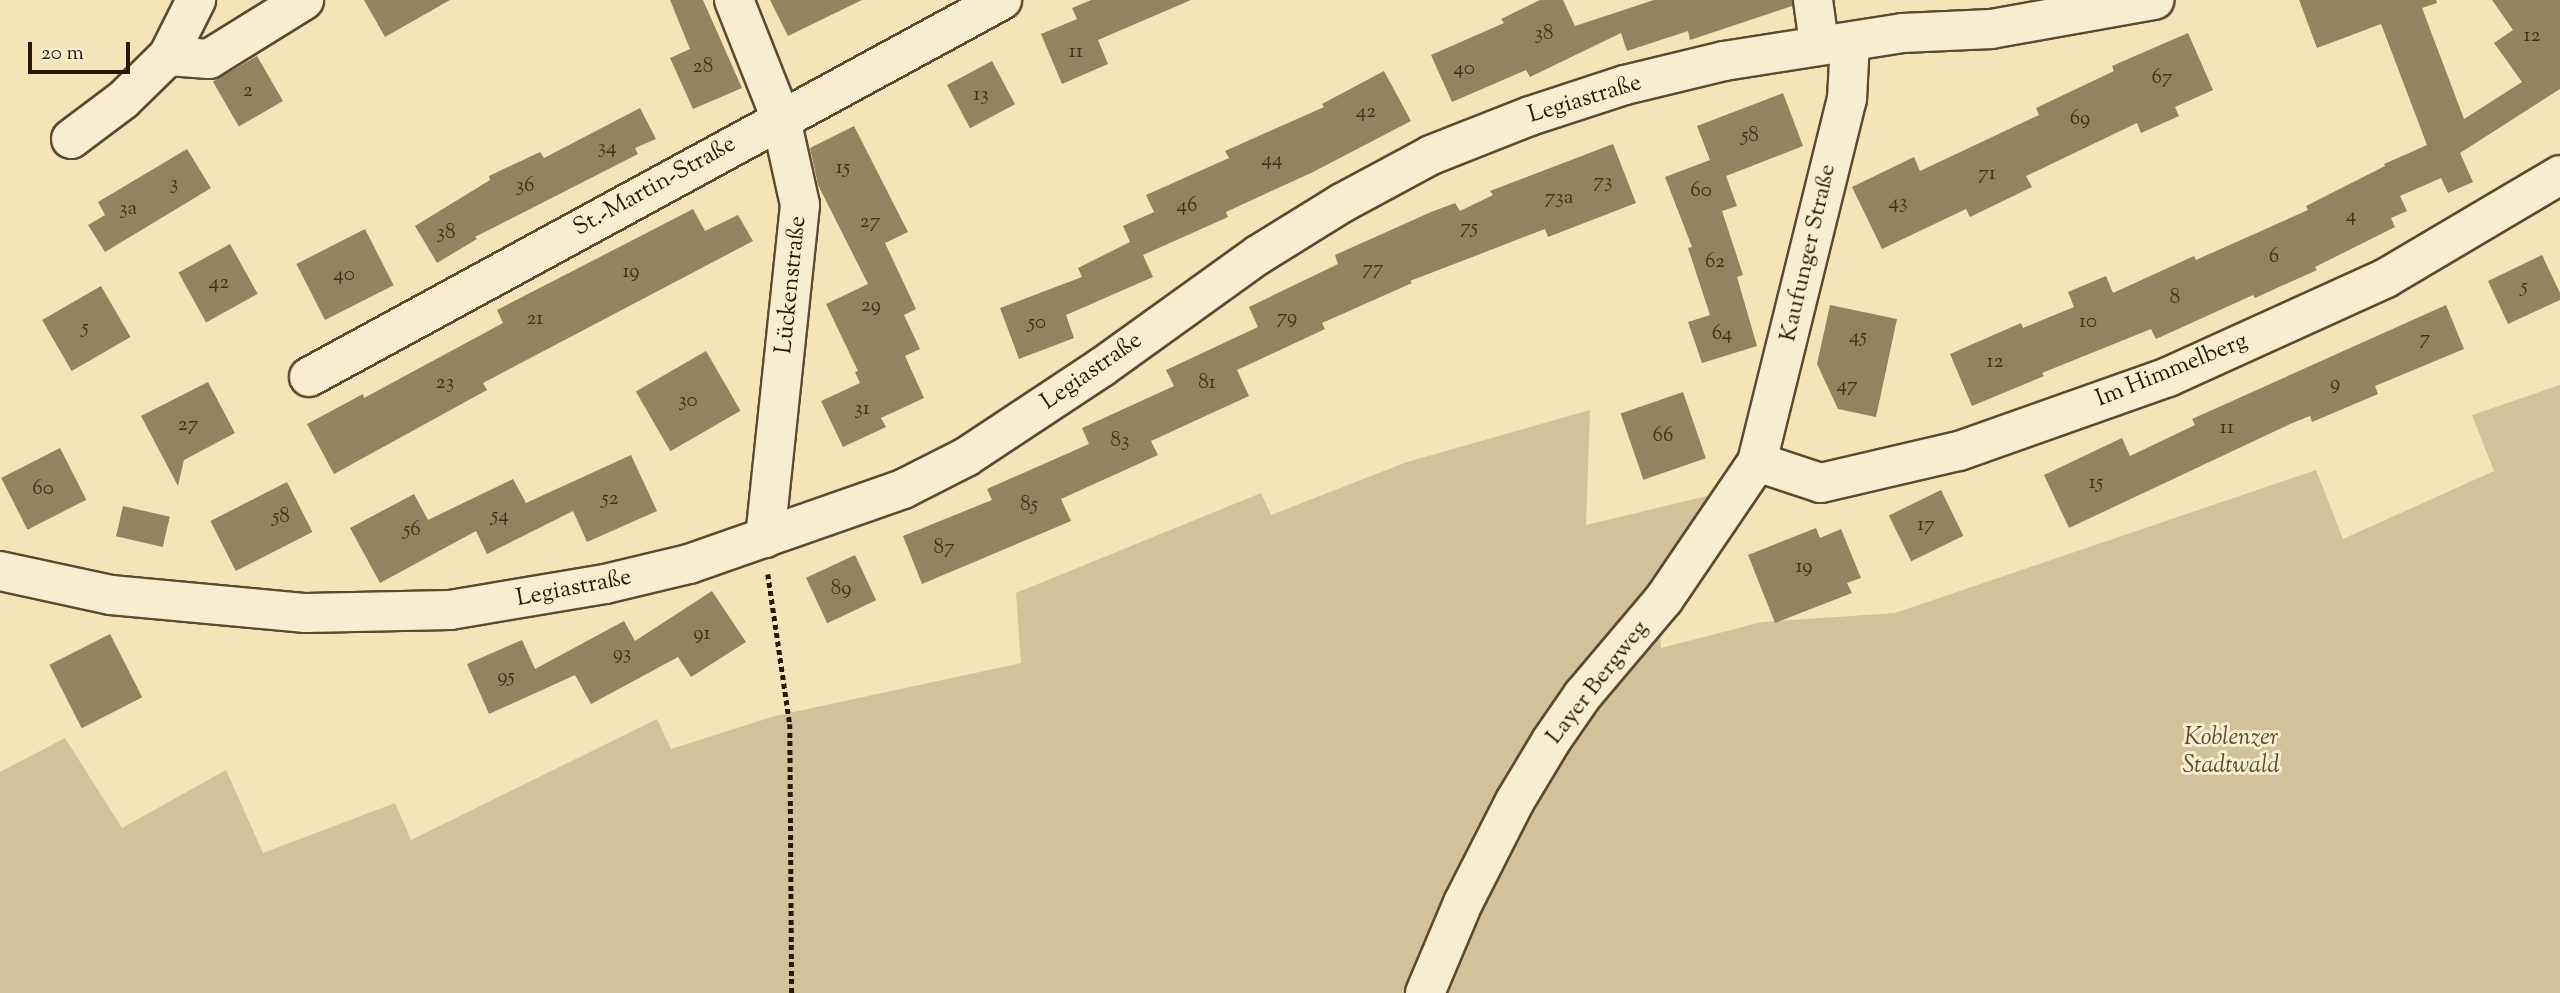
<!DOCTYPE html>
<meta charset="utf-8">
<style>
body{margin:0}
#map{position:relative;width:2560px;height:993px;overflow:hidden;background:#f5e4b8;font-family:"Sorts Mill Goudy",serif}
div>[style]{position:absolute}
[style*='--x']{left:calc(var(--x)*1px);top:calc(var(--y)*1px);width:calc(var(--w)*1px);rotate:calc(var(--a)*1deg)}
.green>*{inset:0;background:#d2c199}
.building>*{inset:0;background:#948261;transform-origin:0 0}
.path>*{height:4.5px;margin-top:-2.25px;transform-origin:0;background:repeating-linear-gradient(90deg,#2a1703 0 5px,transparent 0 8.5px)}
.roads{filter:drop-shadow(2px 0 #5d4a30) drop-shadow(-2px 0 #5d4a30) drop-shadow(0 2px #5d4a30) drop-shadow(0 -2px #5d4a30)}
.minor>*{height:38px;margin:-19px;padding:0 19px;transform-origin:19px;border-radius:19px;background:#f8edd1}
span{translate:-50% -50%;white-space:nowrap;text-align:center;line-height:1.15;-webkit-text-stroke:6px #f8edd1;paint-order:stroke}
.number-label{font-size:21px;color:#44321a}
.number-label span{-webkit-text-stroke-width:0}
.street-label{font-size:24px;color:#2a1703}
.park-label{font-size:24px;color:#5c4a30;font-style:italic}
.scale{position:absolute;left:28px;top:42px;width:102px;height:32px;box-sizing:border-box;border:4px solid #2a1703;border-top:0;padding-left:9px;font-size:21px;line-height:24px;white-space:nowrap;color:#2a1703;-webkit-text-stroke:5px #f8edd1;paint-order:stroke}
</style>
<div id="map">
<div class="green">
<i style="clip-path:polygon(2560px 385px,2560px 993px,0 993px,0 772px,65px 738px,122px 828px,226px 770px,263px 853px,395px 803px,411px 840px,657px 719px,671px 749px,775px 716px,1021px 663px,1016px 593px,1261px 493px,1271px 515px,1407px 462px,1590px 410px,1586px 525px,1707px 496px,1746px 506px,1659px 627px,1661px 648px,1762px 622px,1895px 613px,2316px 470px,2343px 539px,2494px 471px,2472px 415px)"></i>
</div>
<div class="building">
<i style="clip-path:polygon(364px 0,450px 0,385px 37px)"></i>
<i style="clip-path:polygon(670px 0,703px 0,742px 88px,693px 109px,670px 58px,690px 49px)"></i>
<i style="clip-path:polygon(770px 0,862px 0,788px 36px)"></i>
<i style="clip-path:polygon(1091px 0,1191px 0,1098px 40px,1108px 64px,1062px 84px,1041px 34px,1077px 19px,1072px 8px)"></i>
<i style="clip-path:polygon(1540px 0,1563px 0,1575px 26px,1654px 0,1792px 0,1792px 6px,1690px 40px,1688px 31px,1627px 51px,1621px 33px,1530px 77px,1526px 70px,1452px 102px,1431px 55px,1504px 23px,1501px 19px)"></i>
<i style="clip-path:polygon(2299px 0,2436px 0,2437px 3px,2422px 8px,2464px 119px,2522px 82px,2494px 43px,2513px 30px,2492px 0,2560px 0,2560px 89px,2460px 153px,2473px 182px,2448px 193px,2441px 178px,2400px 196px,2407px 211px,2391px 218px,2395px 227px,2315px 267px,2317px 270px,2255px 298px,2253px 295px,2156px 339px,2151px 329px,2042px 373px,2044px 376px,1972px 406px,1950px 354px,2021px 323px,2023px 328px,2074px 307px,2068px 292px,2106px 276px,2113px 293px,2194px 256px,2196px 260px,2308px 210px,2306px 206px,2385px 166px,2384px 164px,2427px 145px,2381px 24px,2317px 48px)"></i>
<i style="clip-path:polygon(2188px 33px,2213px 90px,2175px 107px,2179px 116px,2141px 133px,2137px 123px,2026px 176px,2032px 187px,1970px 217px,1966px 209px,1882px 249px,1852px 187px,1914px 157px,1920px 171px,2039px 115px,2036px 108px,2114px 71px,2112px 66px)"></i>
<i style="left:257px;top:56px;width:52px;height:51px;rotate:60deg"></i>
<i style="left:992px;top:61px;width:49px;height:51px;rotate:62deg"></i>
<i style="clip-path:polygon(1384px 71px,1411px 121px,1313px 172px,1226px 212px,1228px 217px,1143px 255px,1153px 277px,1066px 315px,1074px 338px,1019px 359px,1000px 308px,1082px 277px,1078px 268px,1130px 242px,1123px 226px,1154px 212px,1146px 195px,1229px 158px,1225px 151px,1324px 107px,1322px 104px)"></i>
<i style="clip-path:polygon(1783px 93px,1803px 146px,1726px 176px,1737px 206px,1722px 211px,1743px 275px,1737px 277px,1757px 346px,1702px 363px,1688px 322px,1710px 315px,1688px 248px,1692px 247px,1665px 177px,1710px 160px,1697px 126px)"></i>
<i style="clip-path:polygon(640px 108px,656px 139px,635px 148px,638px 154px,475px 237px,477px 239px,437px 263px,415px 226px,490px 180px,489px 176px,540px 152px,544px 158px)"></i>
<i style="clip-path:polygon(854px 126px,908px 232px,885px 243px,916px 309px,904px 315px,920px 349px,905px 356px,924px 398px,881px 418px,886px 427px,843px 447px,821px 401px,860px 383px,855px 372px,858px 371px,826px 304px,868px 284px,818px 185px,810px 148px)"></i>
<i style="clip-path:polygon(1613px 144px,1636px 203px,1548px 237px,1545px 229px,1410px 281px,1412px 283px,1322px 323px,1325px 329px,1237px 370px,1249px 396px,1151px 441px,1158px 455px,1061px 499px,1071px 521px,922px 584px,903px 536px,992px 500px,987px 489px,1089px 444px,1082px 428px,1174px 386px,1166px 370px,1258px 327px,1249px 307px,1338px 264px,1335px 255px,1431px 212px,1455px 203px,1460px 211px,1493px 195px,1490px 191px)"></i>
<i style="clip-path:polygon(187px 149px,211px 188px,105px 252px,88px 225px,105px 215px,98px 202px)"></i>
<i style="clip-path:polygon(693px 209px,705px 231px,738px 215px,753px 241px,483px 383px,487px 390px,334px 474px,307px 424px,363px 394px,364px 398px,503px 323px,497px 310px)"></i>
<i style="left:365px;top:229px;width:63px;height:77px;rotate:63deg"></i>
<i style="left:230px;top:244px;width:57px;height:59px;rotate:61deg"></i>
<i style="clip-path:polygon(2542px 255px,2560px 293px,2560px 300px,2508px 324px,2488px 281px)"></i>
<i style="left:101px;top:286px;width:59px;height:68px;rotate:60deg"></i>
<i style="clip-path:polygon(1830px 305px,1897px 319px,1876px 417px,1838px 409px,1817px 364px)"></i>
<i style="clip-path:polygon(2446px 305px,2464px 349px,2375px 386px,2378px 394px,2312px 422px,2310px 416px,2290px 424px,2069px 528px,2044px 475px,2122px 438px,2130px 456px,2195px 425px,2192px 419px)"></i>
<i style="left:706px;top:351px;width:69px;height:81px;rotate:60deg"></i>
<i style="clip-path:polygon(208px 382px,235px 433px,184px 460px,178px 486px,141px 416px)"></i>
<i style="left:1683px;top:392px;width:70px;height:66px;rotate:71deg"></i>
<i style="left:60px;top:448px;width:58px;height:66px;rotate:63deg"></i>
<i style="clip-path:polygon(631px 455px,657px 511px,587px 542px,573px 511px,487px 554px,476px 531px,380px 583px,350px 528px,414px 494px,428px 520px,513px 479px,526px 503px)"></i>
<i style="left:287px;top:482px;width:56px;height:86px;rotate:63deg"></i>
<i style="left:1941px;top:490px;width:51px;height:58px;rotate:64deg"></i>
<i style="left:123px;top:506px;width:48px;height:31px;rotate:13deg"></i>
<i style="clip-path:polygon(1816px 528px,1820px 538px,1841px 529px,1861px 578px,1847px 583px,1852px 593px,1775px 623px,1748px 555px)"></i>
<i style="left:855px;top:555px;width:50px;height:54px;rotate:65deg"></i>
<i style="clip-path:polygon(712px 591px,746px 642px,691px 677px,678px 657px,591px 704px,575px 675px,489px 714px,467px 664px,522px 640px,535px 669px,624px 621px,635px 641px)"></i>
<i style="left:110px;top:634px;width:71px;height:68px;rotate:63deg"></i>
</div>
<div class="path">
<i style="--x:768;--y:574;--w:152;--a:81.7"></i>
<i style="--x:790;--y:724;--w:269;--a:89.6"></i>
</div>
<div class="roads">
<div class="minor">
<i style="--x:734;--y:0;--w:128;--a:68.4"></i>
<i style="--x:781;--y:119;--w:88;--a:77.5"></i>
<i style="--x:800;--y:205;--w:335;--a:96"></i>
<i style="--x:1813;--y:0;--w:44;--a:82.2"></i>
<i style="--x:168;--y:56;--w:41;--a:4.2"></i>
<i style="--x:209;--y:59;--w:112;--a:-31.8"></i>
<i style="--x:71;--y:139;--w:65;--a:-36.9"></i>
<i style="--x:123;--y:100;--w:63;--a:-44.4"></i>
<i style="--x:168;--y:56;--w:63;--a:-63.4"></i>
<i style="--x:309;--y:377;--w:789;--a:-28.55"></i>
<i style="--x:1757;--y:462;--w:67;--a:18.2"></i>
<i style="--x:1821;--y:483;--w:142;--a:-13.1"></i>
<i style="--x:1959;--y:451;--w:222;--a:-19.5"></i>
<i style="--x:2168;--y:377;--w:239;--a:-24.4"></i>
<i style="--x:2386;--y:278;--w:202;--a:-30.6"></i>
<i style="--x:0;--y:571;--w:114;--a:12.2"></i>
<i style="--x:111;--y:595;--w:196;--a:5.3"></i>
<i style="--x:306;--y:613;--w:144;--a:-1.2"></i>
<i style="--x:450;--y:610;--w:157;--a:-9.5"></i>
<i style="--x:605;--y:584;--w:86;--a:-13.4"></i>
<i style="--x:689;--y:564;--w:227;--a:-19.3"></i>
<i style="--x:903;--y:489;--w:71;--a:-26.9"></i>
<i style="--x:966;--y:457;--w:163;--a:-33.5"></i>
<i style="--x:1102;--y:367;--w:192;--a:-35.7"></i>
<i style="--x:1258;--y:255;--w:99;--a:-31.8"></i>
<i style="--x:1342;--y:203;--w:101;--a:-28.3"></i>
<i style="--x:1431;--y:155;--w:106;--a:-21.5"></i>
<i style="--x:1530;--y:116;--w:100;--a:-18.1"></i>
<i style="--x:1625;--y:85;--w:102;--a:-13.6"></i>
<i style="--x:1724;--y:61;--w:181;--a:-8.9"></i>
<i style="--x:1903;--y:33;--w:88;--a:-2.6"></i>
<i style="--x:1991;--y:29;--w:166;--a:-10.1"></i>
<i style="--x:1425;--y:993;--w:98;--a:-67.1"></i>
<i style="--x:1463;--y:903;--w:114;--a:-63"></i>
<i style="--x:1515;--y:801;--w:70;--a:-59"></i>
<i style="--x:1551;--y:741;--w:55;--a:-55.4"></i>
<i style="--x:1582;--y:696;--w:127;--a:-49.8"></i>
<i style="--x:1664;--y:599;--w:166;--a:-55.8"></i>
<i style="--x:1757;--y:462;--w:374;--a:-76.1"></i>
<i style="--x:1847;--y:99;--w:57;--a:-87"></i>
</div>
</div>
<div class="number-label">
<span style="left:1544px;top:34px">38</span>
<span style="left:2532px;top:36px">12</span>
<span style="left:1076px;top:52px">11</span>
<span style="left:703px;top:67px">28</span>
<span style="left:1464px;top:69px">40</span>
<span style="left:2162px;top:78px">67</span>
<span style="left:248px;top:91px">2</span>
<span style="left:981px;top:95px">13</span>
<span style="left:1366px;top:112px">42</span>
<span style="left:2080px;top:119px">69</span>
<span style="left:1750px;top:136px">58</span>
<span style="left:607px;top:148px">34</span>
<span style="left:1272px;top:160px">44</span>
<span style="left:843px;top:168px">15</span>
<span style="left:1987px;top:174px">71</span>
<span style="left:1603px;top:182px">73</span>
<span style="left:174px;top:184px">3</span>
<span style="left:525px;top:186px">36</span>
<span style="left:1701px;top:191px">60</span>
<span style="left:1559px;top:198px">73a</span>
<span style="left:1898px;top:203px">43</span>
<span style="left:1187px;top:206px">46</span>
<span style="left:128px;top:209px">3a</span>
<span style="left:2351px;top:216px">4</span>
<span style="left:870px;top:222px">27</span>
<span style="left:1469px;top:228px">75</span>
<span style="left:446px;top:233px">38</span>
<span style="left:2274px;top:257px">6</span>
<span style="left:1715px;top:262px">62</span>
<span style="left:1373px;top:269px">77</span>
<span style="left:631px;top:272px">19</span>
<span style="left:344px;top:275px">40</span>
<span style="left:219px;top:283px">42</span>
<span style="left:2524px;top:287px">5</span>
<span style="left:2175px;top:298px">8</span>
<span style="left:871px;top:306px">29</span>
<span style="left:1287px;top:318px">79</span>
<span style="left:535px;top:319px">21</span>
<span style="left:2088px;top:322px">10</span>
<span style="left:1037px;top:323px">50</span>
<span style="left:85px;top:328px">5</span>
<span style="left:1722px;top:334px">64</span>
<span style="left:1858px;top:337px">45</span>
<span style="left:2425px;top:339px">7</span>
<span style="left:1995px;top:362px">12</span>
<span style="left:445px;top:383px">23</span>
<span style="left:1207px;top:383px">81</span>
<span style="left:2335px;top:384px">9</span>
<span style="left:1847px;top:386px">47</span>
<span style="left:688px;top:401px">30</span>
<span style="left:862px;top:409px">31</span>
<span style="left:188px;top:425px">27</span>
<span style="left:2227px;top:428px">11</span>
<span style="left:1663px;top:436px">66</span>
<span style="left:1120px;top:441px">83</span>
<span style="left:2096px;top:483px">15</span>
<span style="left:43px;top:489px">60</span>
<span style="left:610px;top:499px">52</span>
<span style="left:1029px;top:505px">85</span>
<span style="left:500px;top:516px">54</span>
<span style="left:281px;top:517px">58</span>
<span style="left:1926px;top:525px">17</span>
<span style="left:412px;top:530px">56</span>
<span style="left:944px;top:548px">87</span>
<span style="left:1804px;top:567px">19</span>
<span style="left:841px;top:589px">89</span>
<span style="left:702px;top:634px">91</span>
<span style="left:622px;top:654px">93</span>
<span style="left:506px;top:677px">95</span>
</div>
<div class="street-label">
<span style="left:1585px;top:100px;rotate:-17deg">Legiastraße</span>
<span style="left:655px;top:187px;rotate:-29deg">St.-Martin-Straße</span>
<span style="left:1809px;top:253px;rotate:-77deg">Kaufunger Straße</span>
<span style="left:792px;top:285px;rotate:-84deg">Lückenstraße</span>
<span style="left:2172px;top:371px;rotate:-22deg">Im Himmelberg</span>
<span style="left:1092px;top:372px;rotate:-35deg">Legiastraße</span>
<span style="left:574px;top:589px;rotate:-11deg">Legiastraße</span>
<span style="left:1598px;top:683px;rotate:-52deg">Layer Bergweg</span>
</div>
<div class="park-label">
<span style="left:2231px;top:753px">Koblenzer<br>Stadtwald</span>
</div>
<div class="scale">20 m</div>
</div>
